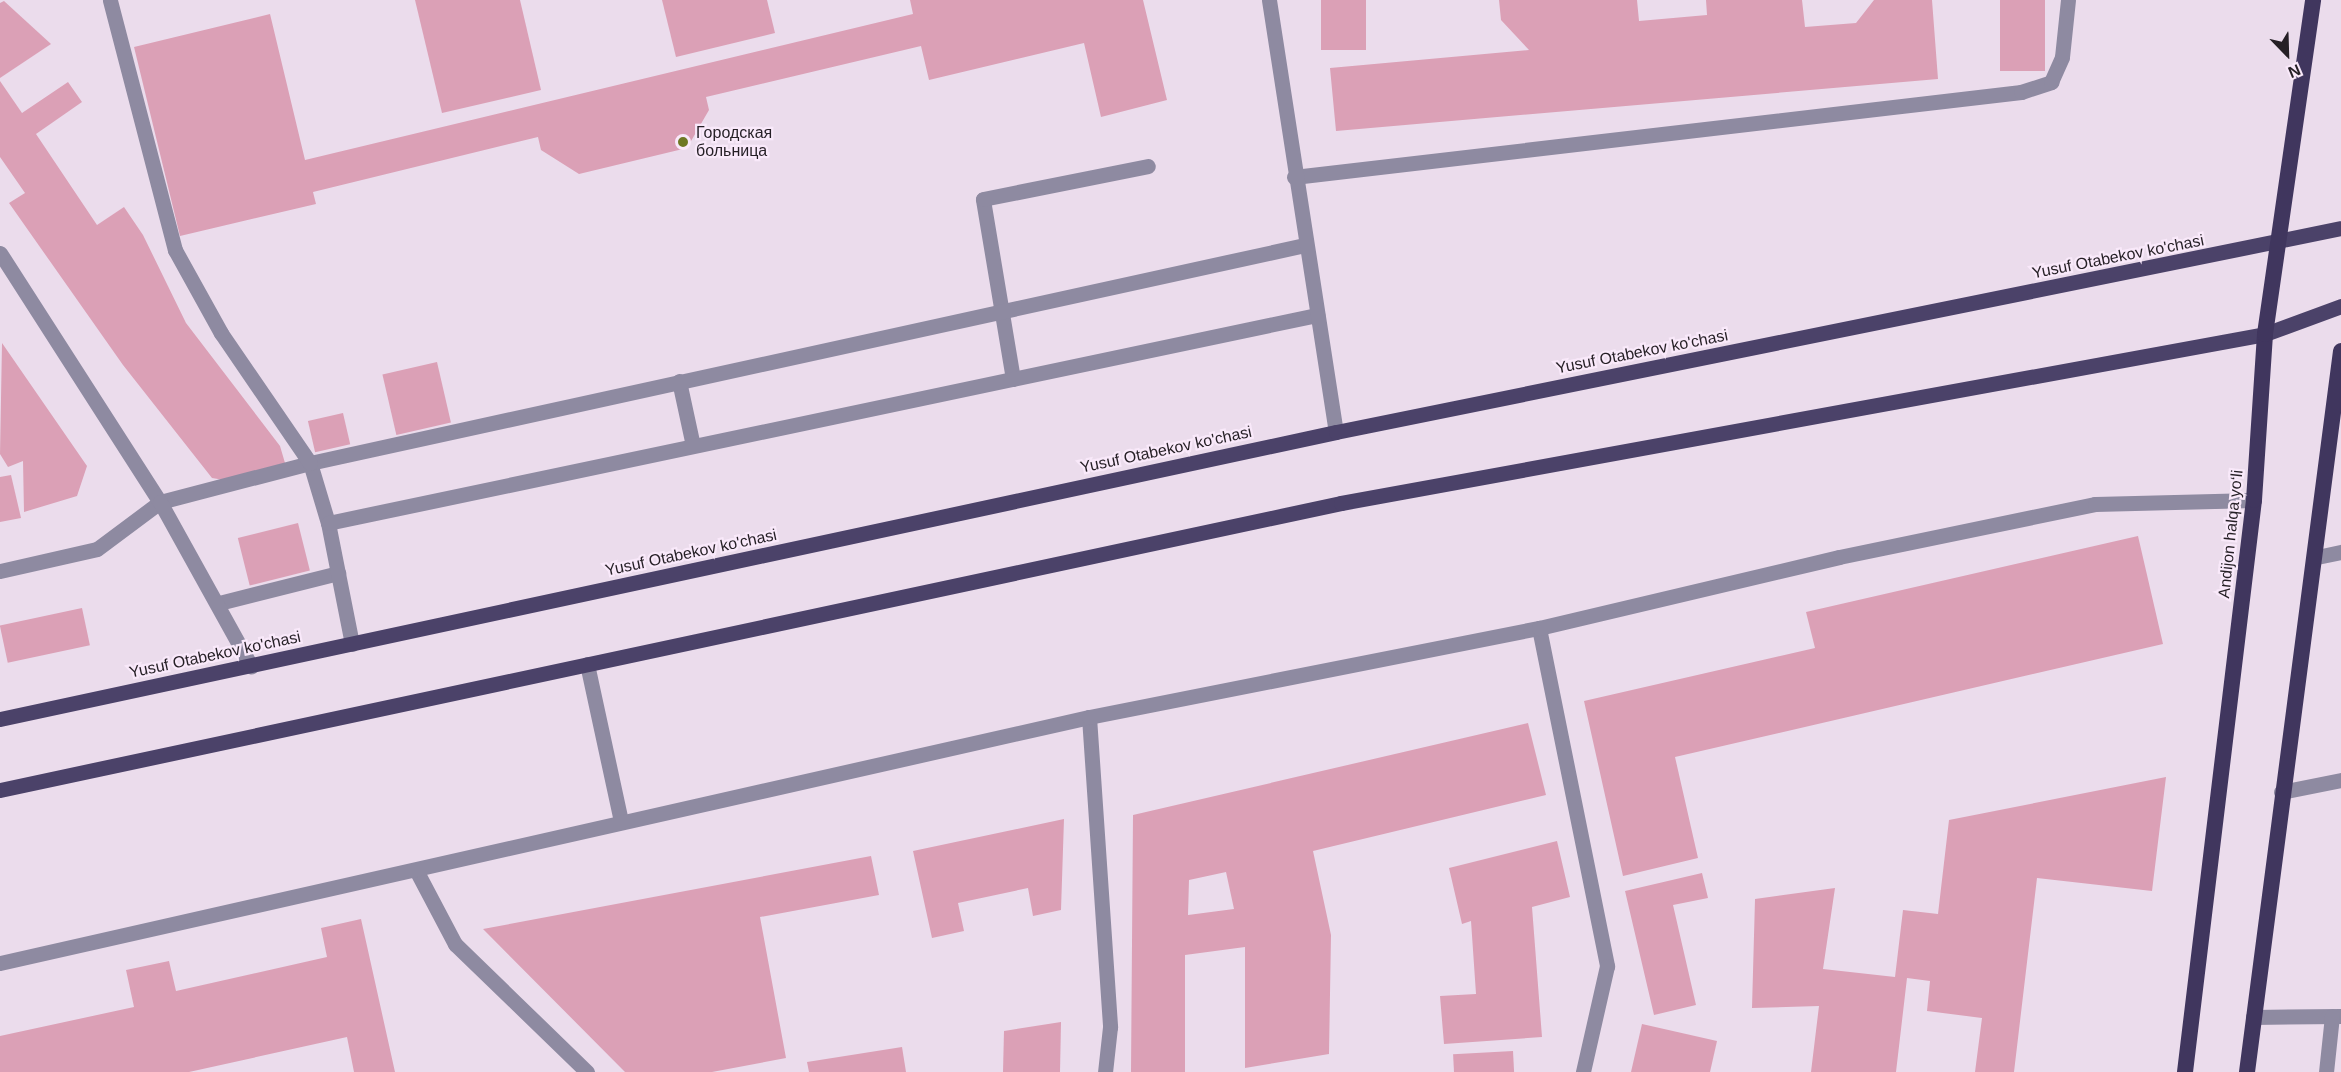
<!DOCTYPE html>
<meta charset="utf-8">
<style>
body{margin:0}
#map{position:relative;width:2341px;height:1072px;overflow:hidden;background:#ebdcec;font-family:Arial,sans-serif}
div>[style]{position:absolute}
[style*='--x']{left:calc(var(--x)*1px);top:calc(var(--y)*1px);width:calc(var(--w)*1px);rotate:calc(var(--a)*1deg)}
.building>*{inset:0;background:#dba0b6;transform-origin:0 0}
.service>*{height:15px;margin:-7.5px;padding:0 7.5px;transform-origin:7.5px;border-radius:7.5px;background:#8e8aa1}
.minor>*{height:15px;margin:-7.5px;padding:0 7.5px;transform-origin:7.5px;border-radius:7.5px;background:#8e8aa1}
.primary>*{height:15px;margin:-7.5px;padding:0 7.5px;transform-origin:7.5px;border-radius:7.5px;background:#4b4269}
.trunk>*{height:16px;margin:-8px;padding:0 8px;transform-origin:8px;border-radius:8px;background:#40365e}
.dots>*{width:16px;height:16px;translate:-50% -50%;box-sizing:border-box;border:3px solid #f9e9fa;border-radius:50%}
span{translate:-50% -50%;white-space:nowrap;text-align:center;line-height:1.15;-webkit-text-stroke:4.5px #f9e9fa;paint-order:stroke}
.poi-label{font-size:16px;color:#251f25}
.left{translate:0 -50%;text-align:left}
.street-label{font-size:16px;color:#251f25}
.north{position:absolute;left:2257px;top:24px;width:60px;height:60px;-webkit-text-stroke:4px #f9e9fa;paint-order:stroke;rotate:157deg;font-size:16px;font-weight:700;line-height:24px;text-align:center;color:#251f25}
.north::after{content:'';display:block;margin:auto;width:21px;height:27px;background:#251f25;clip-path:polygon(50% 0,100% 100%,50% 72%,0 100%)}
</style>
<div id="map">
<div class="building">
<i style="clip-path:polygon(415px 0,520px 0,541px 90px,442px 113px)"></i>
<i style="clip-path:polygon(662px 0,767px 0,775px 33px,676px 57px)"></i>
<i style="clip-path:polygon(910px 0,1143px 0,1167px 100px,1101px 117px,1084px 43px,929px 80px,921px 46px,706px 97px,709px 110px,687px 148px,579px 174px,541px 150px,538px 137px,313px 192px,316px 204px,180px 236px,134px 47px,270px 14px,305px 160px,913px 14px)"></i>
<i style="left:1321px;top:0;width:45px;height:50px"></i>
<i style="clip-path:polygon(1499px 0,1637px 0,1639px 21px,1707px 15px,1706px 0,1802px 0,1805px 27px,1856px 23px,1874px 0,1932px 0,1938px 79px,1336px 131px,1330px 68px,1529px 50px,1501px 20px)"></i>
<i style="left:2000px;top:0;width:45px;height:71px"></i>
<i style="clip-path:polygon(4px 1px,51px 44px,0 78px,0 3px)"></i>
<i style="clip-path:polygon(0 81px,22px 113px,68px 82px,82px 102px,36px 134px,97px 225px,124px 207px,143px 235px,186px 323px,280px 446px,285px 463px,224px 480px,212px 478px,123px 365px,9px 203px,25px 193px,0 157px)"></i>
<i style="clip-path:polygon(2px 343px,87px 466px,77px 496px,24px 512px,23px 461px,8px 467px,0 454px)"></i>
<i style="left:437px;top:362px;width:62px;height:56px;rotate:77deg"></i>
<i style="left:343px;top:413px;width:32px;height:36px;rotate:77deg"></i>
<i style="clip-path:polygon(11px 475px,21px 518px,0 522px,0 477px)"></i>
<i style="left:298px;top:523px;width:49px;height:62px;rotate:76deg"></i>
<i style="clip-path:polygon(2138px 536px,2163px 644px,1675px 757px,1698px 858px,1623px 876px,1584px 701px,1815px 648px,1806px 612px)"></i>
<i style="left:82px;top:608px;width:38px;height:84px;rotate:78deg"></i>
<i style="clip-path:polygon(evenodd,1528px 723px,1546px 795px,1313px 851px,1331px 935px,1329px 1054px,1245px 1068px,1245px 947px,1185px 955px,1185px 1072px,1131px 1072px,1133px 815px,1528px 723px,1226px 872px,1234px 909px,1188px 915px,1189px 880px,1226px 872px)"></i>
<i style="clip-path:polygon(2166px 777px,2152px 891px,2037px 878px,2014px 1072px,1975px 1072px,1982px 1018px,1927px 1011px,1930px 981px,1907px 978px,1896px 1072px,1811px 1072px,1819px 1006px,1752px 1008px,1755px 899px,1835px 888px,1823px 969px,1895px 977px,1903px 910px,1938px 914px,1949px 820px)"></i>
<i style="clip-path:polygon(1064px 819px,1061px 910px,1033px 916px,1028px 888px,958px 903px,964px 931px,932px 938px,913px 851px)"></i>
<i style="clip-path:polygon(1557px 841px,1570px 897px,1532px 907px,1542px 1037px,1444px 1044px,1440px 996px,1476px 994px,1471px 921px,1462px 924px,1449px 868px)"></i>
<i style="clip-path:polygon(871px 856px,879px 895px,760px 917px,786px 1058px,712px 1072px,625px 1072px,483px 929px)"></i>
<i style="clip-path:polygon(1702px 873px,1708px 898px,1673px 905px,1696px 1005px,1654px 1015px,1625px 891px)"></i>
<i style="clip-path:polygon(361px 919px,395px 1072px,354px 1072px,347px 1037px,189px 1072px,0 1072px,0 1036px,134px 1007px,126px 970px,169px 961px,176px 991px,327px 957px,321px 928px)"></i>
<i style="clip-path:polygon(1061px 1022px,1060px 1072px,1003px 1072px,1004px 1031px)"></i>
<i style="clip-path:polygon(1642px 1024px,1717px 1041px,1710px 1072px,1631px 1072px)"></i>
<i style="clip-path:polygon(902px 1047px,906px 1072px,809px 1072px,807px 1062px)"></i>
<i style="left:1513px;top:1051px;width:21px;height:60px;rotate:87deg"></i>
</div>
<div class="service">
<i style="--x:1294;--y:177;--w:732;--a:-6.67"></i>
<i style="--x:2021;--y:92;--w:32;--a:-18"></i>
<i style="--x:2051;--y:82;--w:27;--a:-66"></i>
<i style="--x:2062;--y:57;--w:57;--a:-84"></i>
<i style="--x:1013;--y:379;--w:182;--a:-99.5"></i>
<i style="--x:983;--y:199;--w:168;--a:-11.3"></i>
<i style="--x:679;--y:381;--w:66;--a:77.8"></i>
<i style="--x:328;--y:523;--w:63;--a:-106.7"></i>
<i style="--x:310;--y:463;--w:1019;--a:-12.36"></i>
<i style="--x:2317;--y:557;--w:25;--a:-12"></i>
<i style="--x:0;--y:571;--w:99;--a:-12.8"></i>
<i style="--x:97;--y:549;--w:79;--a:-36.7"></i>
<i style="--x:160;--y:502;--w:155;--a:-14.6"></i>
<i style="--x:310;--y:463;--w:158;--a:-124.4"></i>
<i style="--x:221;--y:333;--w:95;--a:-119"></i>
<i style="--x:175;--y:250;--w:258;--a:-104.6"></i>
<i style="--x:219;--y:603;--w:123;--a:-14.1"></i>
<i style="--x:352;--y:644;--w:123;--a:-101.2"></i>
<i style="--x:328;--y:523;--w:1011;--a:-11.88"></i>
<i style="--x:2281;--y:792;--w:61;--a:-11.3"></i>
<i style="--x:2253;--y:1017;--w:88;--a:-0.7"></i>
<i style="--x:2326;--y:1072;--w:56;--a:-83.9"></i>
</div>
<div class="minor">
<i style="--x:1269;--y:0;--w:437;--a:81.2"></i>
<i style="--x:0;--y:253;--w:296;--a:57.3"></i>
<i style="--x:160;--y:502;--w:188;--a:61"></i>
<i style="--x:1539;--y:628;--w:345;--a:78.6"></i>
<i style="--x:1607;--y:966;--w:109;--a:102.8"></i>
<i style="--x:587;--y:664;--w:161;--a:77.8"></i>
<i style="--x:1089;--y:717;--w:311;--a:86.1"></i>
<i style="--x:1110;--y:1027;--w:45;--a:96.3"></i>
<i style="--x:416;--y:870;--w:84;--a:62.2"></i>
<i style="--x:455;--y:944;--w:184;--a:44.1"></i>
<i style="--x:0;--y:963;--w:1116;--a:-12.73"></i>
<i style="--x:1089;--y:717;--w:459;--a:-11.2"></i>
<i style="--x:1539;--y:628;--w:308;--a:-13.3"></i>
<i style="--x:1839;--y:557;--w:261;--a:-11.7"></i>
<i style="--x:2095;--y:504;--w:159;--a:-1.4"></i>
</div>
<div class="primary">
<i style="--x:0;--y:719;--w:1366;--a:-12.12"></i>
<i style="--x:1336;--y:432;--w:1025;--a:-11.47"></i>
<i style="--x:0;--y:790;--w:1371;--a:-12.08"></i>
<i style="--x:1341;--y:503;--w:939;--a:-10.36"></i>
<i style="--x:2265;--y:334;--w:81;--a:-20.2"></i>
</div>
<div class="trunk">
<i style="--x:2185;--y:1072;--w:576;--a:-83.12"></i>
<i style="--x:2254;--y:500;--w:166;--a:-86.2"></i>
<i style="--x:2265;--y:334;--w:337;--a:-81.8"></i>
<i style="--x:2247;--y:1072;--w:727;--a:-82.57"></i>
</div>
<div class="dots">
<i style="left:683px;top:142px;background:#6e7823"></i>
</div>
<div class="poi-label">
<span class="left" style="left:696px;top:142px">Городская<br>больница</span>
</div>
<div class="street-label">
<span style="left:2118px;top:257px;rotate:-11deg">Yusuf Otabekov ko'chasi</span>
<span style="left:1642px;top:352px;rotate:-11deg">Yusuf Otabekov ko'chasi</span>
<span style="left:1166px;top:450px;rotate:-12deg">Yusuf Otabekov ko'chasi</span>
<span style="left:2231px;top:534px;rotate:-84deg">Andijon halqa yo‘li</span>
<span style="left:691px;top:553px;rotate:-12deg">Yusuf Otabekov ko'chasi</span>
<span style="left:215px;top:655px;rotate:-12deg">Yusuf Otabekov ko'chasi</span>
</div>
<div class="north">N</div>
</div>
